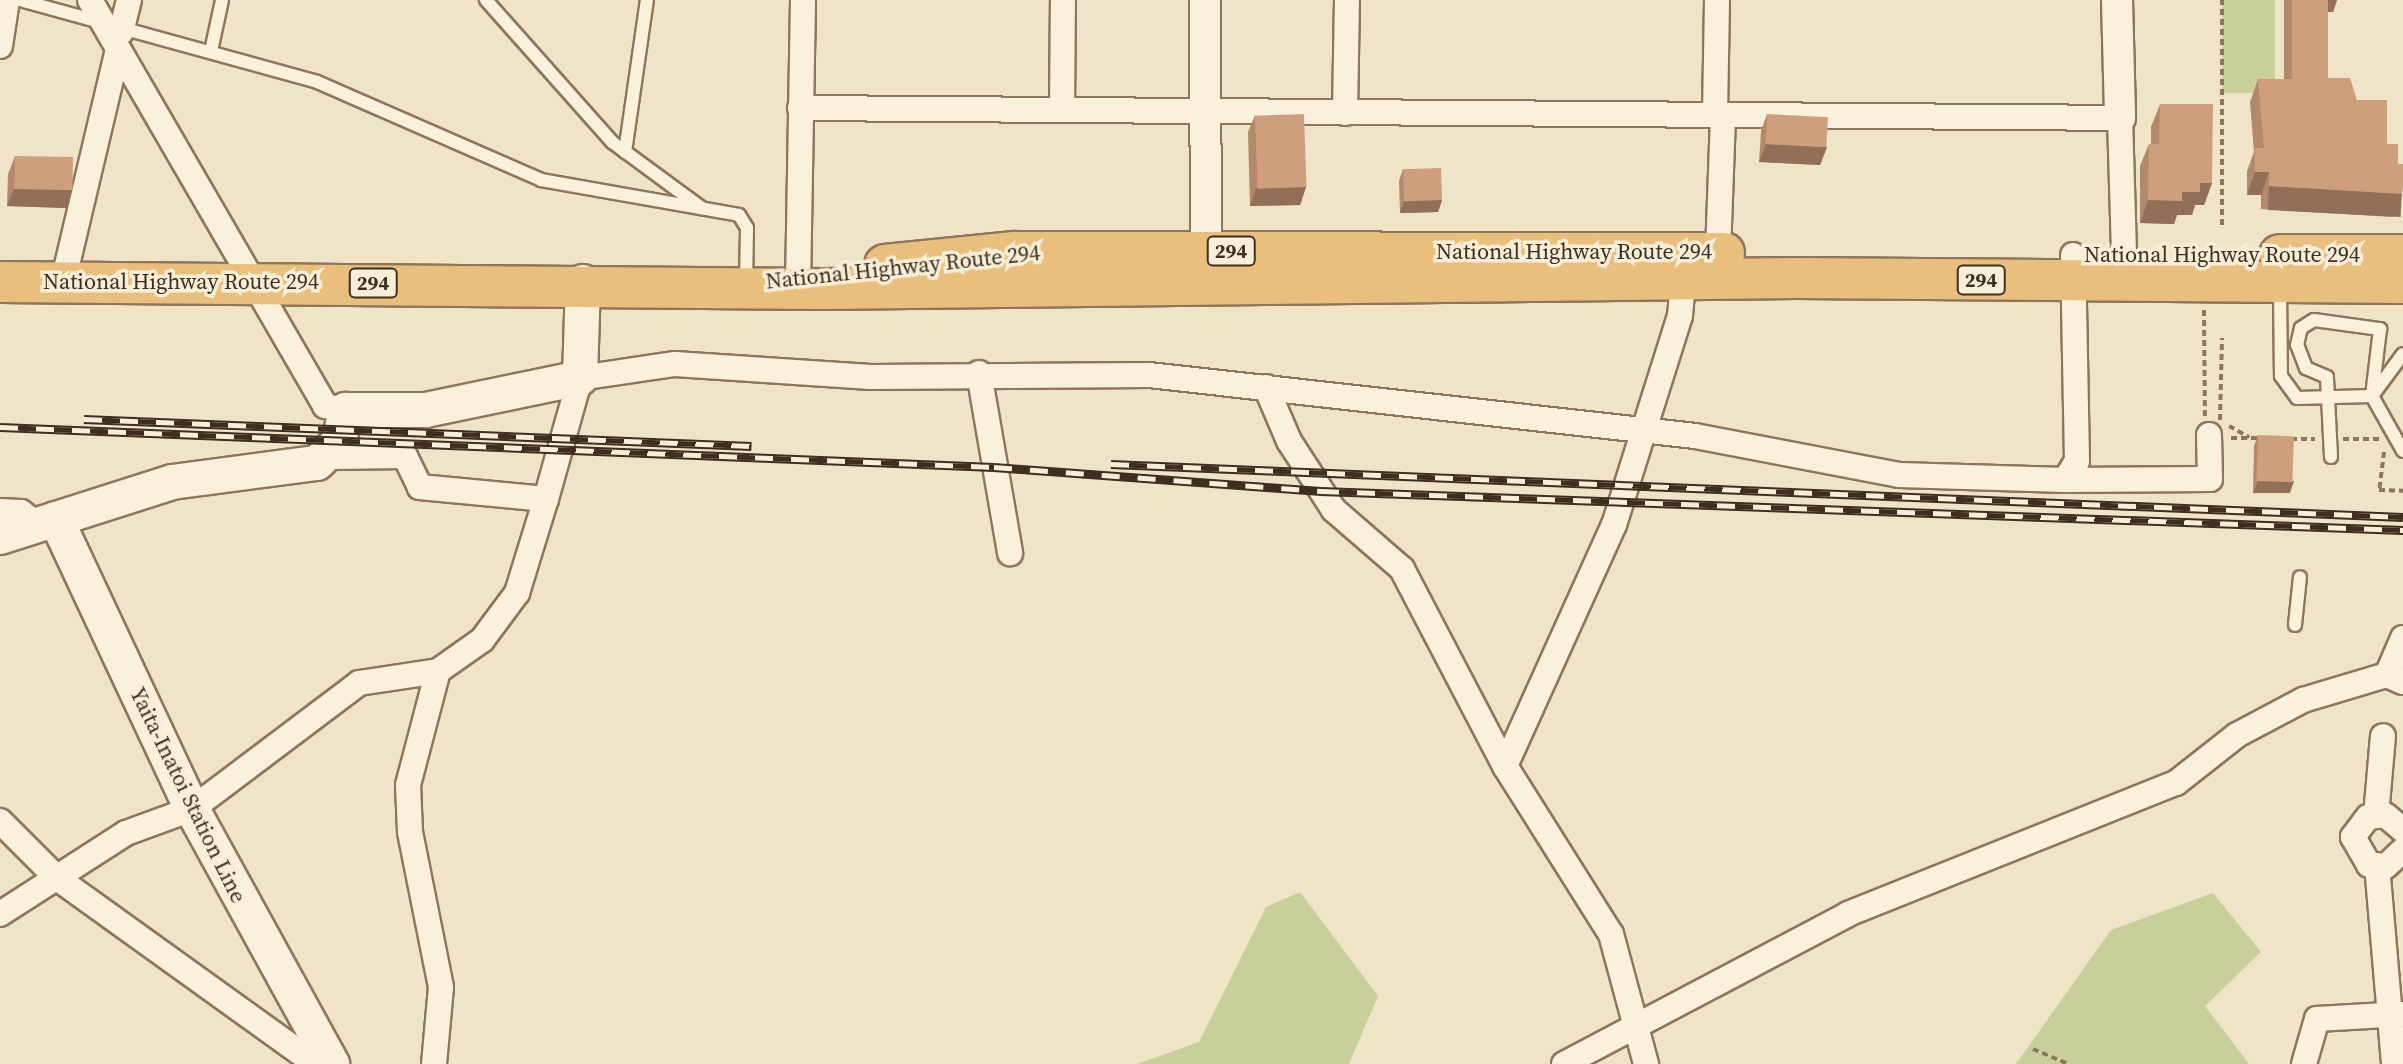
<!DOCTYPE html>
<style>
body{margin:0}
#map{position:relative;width:2403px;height:1064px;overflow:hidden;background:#f0e4c8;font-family:"Source Serif 4",serif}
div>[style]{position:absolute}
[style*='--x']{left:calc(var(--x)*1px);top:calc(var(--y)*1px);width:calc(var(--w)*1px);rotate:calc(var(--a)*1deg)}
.green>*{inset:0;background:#c9cf9b;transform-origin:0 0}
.path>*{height:4px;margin-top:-2px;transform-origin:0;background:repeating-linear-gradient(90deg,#8d765c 0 6px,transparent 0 10px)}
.roads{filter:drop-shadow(2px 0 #8d765c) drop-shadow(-2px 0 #8d765c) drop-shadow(0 2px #8d765c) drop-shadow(0 -2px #8d765c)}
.service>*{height:12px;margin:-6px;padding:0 6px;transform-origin:6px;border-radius:6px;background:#faf1dc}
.minor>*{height:24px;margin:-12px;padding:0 12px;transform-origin:12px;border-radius:12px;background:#faf1dc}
.tertiary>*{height:30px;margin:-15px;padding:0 15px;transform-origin:15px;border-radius:15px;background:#faf1dc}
.secondary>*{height:34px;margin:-17px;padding:0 17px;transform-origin:17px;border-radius:17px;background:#faf1dc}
.trunk>*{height:40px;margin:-20px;padding:0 20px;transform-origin:20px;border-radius:20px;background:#eabe7c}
.rail>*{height:9px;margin-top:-4.5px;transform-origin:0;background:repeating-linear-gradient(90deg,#f7eed8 0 18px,#3d2e20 0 36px);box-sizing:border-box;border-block:2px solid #3d2e20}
.wall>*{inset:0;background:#b2896c}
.shaded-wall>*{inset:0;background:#916f58;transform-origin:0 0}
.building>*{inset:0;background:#cf9f7d;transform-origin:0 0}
span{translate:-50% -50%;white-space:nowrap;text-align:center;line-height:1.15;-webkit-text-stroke:7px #f7eed8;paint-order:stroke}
.shield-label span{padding:2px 6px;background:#f7eed8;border:2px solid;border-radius:6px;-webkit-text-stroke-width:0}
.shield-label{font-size:20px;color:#3d2e20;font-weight:700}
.street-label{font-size:22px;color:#3d2e20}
</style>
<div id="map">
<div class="green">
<i style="left:2222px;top:0;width:53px;height:93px"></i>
<i style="clip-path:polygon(1300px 892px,1378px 996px,1349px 1064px,1137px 1064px,1199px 1042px,1266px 907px)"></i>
<i style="clip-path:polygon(2213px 893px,2261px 952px,2205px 1006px,2249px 1064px,2016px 1064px,2111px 930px)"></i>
</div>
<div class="path">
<i style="--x:2222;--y:225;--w:225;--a:-90"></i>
<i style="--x:2204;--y:310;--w:107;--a:89.5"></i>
<i style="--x:2220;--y:420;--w:82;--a:-88.6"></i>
<i style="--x:2229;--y:426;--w:23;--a:29"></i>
<i style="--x:2231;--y:438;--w:28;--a:0"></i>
<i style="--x:2291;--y:439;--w:24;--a:0"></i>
<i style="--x:2343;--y:439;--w:36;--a:0"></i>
<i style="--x:2384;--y:452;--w:38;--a:97"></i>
<i style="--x:2379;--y:490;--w:24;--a:2"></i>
<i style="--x:2033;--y:1049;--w:38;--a:23"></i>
</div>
<div class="roads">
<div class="service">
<i style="--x:20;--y:0;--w:308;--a:15.4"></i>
<i style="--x:317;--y:82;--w:244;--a:23.6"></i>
<i style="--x:541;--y:180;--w:201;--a:10"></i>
<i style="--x:739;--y:215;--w:15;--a:58"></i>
<i style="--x:747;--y:228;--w:55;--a:91"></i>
<i style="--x:486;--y:0;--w:190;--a:48.4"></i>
<i style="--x:612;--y:142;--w:112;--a:36.3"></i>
<i style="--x:211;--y:51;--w:52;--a:-77.8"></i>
<i style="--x:625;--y:152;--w:154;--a:-81.8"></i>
<i style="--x:2280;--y:286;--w:90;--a:89.4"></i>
<i style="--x:2281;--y:376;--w:27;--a:54"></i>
<i style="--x:2297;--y:398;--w:75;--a:-1.5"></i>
<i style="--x:2372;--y:396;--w:52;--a:-53.6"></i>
<i style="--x:2331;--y:457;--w:80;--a:-92.9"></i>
<i style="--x:2327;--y:377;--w:23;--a:-157"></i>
<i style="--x:2306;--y:368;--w:25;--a:-111"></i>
<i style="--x:2297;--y:345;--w:17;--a:-77"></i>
<i style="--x:2301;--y:328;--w:15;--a:-32"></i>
<i style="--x:2314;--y:320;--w:67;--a:7.8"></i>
<i style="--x:2380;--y:329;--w:67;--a:96.8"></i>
<i style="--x:2372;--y:396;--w:63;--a:60.6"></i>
<i style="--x:2295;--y:625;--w:48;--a:-84.1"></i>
</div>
<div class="minor">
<i style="--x:90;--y:0;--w:469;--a:59.9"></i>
<i style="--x:325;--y:406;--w:21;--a:11"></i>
<i style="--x:121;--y:32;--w:33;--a:-76"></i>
<i style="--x:0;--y:46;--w:47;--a:-81.3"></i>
<i style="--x:800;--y:108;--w:1320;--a:0.43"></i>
<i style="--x:2120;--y:118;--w:138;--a:88.3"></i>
<i style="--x:1062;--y:110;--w:110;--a:-89.5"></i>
<i style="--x:1345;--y:113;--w:113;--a:-89"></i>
<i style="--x:1715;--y:115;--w:115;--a:-89"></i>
<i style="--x:1718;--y:253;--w:138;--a:-87.9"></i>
<i style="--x:63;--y:282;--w:238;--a:-76.7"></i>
<i style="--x:798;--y:287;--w:287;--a:-89"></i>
<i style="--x:979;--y:373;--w:183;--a:80.2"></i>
<i style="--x:1266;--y:387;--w:59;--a:66.9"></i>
<i style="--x:1289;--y:441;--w:82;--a:56.9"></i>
<i style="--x:1334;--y:510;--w:90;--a:40.9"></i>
<i style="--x:1402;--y:569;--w:222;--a:62.4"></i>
<i style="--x:1505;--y:766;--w:199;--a:57.8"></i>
<i style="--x:1611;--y:934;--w:135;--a:74.9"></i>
<i style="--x:2065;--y:480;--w:145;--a:-0.4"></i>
<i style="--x:2210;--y:479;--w:44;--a:-91.3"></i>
<i style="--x:546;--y:499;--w:126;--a:-74.3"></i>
<i style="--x:580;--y:378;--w:96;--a:-8.4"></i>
<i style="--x:675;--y:364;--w:196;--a:3.8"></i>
<i style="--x:871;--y:377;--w:278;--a:-0.4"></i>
<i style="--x:1149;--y:375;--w:549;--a:6.37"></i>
<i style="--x:1695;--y:436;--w:208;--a:10.8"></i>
<i style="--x:1899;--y:475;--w:166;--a:1.7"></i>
<i style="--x:2065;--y:480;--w:22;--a:-58"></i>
<i style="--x:2077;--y:461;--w:206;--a:-91.1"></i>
<i style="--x:0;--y:511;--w:21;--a:3"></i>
<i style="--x:21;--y:512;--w:21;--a:37"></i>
<i style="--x:2403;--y:638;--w:40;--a:113.4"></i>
<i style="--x:2387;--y:675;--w:17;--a:24"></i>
<i style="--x:1505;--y:766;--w:265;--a:-65.7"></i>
<i style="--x:1614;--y:525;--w:219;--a:-72.5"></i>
<i style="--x:1680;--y:316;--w:35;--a:-85"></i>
<i style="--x:2376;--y:816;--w:80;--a:-85"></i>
<i style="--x:0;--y:821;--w:81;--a:45"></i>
<i style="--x:57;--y:878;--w:319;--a:35.7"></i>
<i style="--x:2403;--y:830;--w:23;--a:-140"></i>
<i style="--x:2385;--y:815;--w:17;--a:173"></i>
<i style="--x:2368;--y:817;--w:25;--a:127"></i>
<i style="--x:2353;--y:837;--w:32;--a:60"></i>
<i style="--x:2369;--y:865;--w:17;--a:3"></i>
<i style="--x:2386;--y:866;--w:23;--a:-43"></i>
<i style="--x:2377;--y:865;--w:200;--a:85.1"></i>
<i style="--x:0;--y:914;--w:150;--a:-32.7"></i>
<i style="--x:126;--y:833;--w:70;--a:-20"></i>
<i style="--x:192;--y:809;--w:209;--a:-37"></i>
<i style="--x:359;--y:683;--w:80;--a:-8.6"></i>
<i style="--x:438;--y:671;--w:54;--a:-35.2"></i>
<i style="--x:482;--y:640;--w:59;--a:-53.3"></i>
<i style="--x:517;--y:593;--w:98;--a:-72.9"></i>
<i style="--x:546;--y:499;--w:127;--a:-174.6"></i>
<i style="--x:420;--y:487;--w:34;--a:-116"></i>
<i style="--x:405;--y:456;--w:76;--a:179.2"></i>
<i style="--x:434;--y:1064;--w:77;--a:-84.8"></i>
<i style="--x:441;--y:987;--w:158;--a:-101.3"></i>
<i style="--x:410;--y:832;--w:47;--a:-92.4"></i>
<i style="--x:408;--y:785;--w:118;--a:-75.3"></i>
<i style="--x:1564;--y:1064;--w:321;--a:-27.8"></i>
<i style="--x:1848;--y:914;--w:353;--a:-21.8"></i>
<i style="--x:2176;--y:783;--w:78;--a:-38.2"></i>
<i style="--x:2237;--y:735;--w:75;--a:-27.9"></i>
<i style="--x:2303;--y:700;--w:88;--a:-16.6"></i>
<i style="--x:2304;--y:1064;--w:47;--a:-73.9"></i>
<i style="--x:2317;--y:1019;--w:86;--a:-3.3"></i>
</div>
<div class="tertiary">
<i style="--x:1205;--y:0;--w:272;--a:89.8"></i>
<i style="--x:2117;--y:0;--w:118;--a:88.5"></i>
</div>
<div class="secondary">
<i style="--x:56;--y:519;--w:320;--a:64.9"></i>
<i style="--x:192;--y:809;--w:291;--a:61.2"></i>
<i style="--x:0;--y:537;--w:181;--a:-17.7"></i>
<i style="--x:172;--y:482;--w:146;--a:-7.5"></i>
<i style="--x:317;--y:463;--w:30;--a:-44"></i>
<i style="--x:339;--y:442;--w:33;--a:-78"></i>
<i style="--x:346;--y:410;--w:80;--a:0"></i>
<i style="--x:426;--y:410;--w:157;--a:-11.7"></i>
<i style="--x:580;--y:378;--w:96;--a:-88.2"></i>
</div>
<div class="trunk">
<i style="--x:2280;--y:255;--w:123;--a:0"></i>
<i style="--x:885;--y:265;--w:130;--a:-5.8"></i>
<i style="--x:1014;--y:252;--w:710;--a:0.08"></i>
<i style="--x:0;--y:282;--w:823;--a:0.49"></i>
<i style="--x:823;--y:289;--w:973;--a:-0.65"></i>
<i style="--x:1796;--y:278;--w:607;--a:0.47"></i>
</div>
</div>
<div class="rail">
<i style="--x:84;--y:419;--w:668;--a:2.32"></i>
<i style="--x:0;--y:427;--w:995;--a:2.3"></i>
<i style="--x:994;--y:467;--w:328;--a:4.2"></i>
<i style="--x:1321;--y:491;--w:1083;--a:2.06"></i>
<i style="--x:1111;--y:464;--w:1293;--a:2.35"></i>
</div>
<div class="wall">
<i style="clip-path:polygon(2284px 0,2337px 0,2333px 12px,2328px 12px,2328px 78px,2357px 100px,2387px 144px,2398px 164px,2402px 194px,2393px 217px,2261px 209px,2261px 195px,2247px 195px,2247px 171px,2254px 152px,2250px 102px,2258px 79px,2284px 79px)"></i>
<i style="clip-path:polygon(2160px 104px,2212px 183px,2204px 205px,2195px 205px,2192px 215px,2177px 215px,2174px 224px,2140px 223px,2140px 166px,2149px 144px,2151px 144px,2151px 127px)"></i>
<i style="clip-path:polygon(1767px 114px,1827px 147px,1820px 165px,1759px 162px,1761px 131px)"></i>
<i style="clip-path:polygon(1255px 115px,1306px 187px,1300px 205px,1250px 206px,1248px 132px)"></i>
<i style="clip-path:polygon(15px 156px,72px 190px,66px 208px,7px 206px,8px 174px)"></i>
<i style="clip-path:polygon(1403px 169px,1442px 200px,1438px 212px,1400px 213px,1399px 181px)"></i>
<i style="clip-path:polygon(2258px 435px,2290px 493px,2253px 493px,2254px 446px)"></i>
</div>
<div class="shaded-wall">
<i style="clip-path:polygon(2325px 0,2337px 0,2333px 12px,2320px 12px)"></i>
<i style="clip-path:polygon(1766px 144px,1827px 147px,1820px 165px,1759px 162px)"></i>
<i style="clip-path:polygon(2255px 172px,2269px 172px,2261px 195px,2247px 195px)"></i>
<i style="clip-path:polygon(2200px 183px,2212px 183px,2204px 205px,2195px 205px,2192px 215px,2177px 215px,2174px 224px,2140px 223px,2148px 200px,2182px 192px)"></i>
<i style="left:2269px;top:186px;width:133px;height:24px;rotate:3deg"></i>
<i style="clip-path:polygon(1306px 187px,1300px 205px,1250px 206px,1256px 188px)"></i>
<i style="clip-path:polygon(14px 189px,72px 190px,66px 208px,7px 206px)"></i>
<i style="clip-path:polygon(1442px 200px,1438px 212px,1400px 213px,1404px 201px)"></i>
<i style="clip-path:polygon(2258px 481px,2294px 481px,2290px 493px,2253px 493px)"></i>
</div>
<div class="building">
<i style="clip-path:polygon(2292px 0,2328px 0,2328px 78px,2350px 78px,2357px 100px,2387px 100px,2387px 144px,2398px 144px,2398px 164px,2403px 164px,2403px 187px,2402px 194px,2269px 186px,2269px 172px,2255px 172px,2255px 148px,2264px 148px,2258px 79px,2292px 79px)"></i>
<i style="clip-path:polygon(2160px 104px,2213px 104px,2212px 183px,2200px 183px,2200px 192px,2182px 192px,2182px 201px,2148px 200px,2149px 144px,2159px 144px)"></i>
<i style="left:1304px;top:114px;width:73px;height:49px;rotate:88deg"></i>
<i style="left:1767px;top:114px;width:61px;height:30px;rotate:3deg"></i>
<i style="left:15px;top:156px;width:58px;height:33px;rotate:1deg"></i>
<i style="left:1441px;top:168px;width:32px;height:38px;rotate:88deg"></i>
<i style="left:2258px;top:435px;width:36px;height:46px;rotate:2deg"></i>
</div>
<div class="shield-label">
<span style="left:1231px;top:251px">294</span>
<span style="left:1981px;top:280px">294</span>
<span style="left:373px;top:283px">294</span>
</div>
<div class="street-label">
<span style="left:1574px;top:252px">National Highway Route 294</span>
<span style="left:2222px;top:255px">National Highway Route 294</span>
<span style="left:903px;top:267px;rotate:-6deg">National Highway Route 294</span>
<span style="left:181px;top:282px">National Highway Route 294</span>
<span style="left:188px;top:795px;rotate:64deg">Yaita-Inatoi Station Line</span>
</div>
</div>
